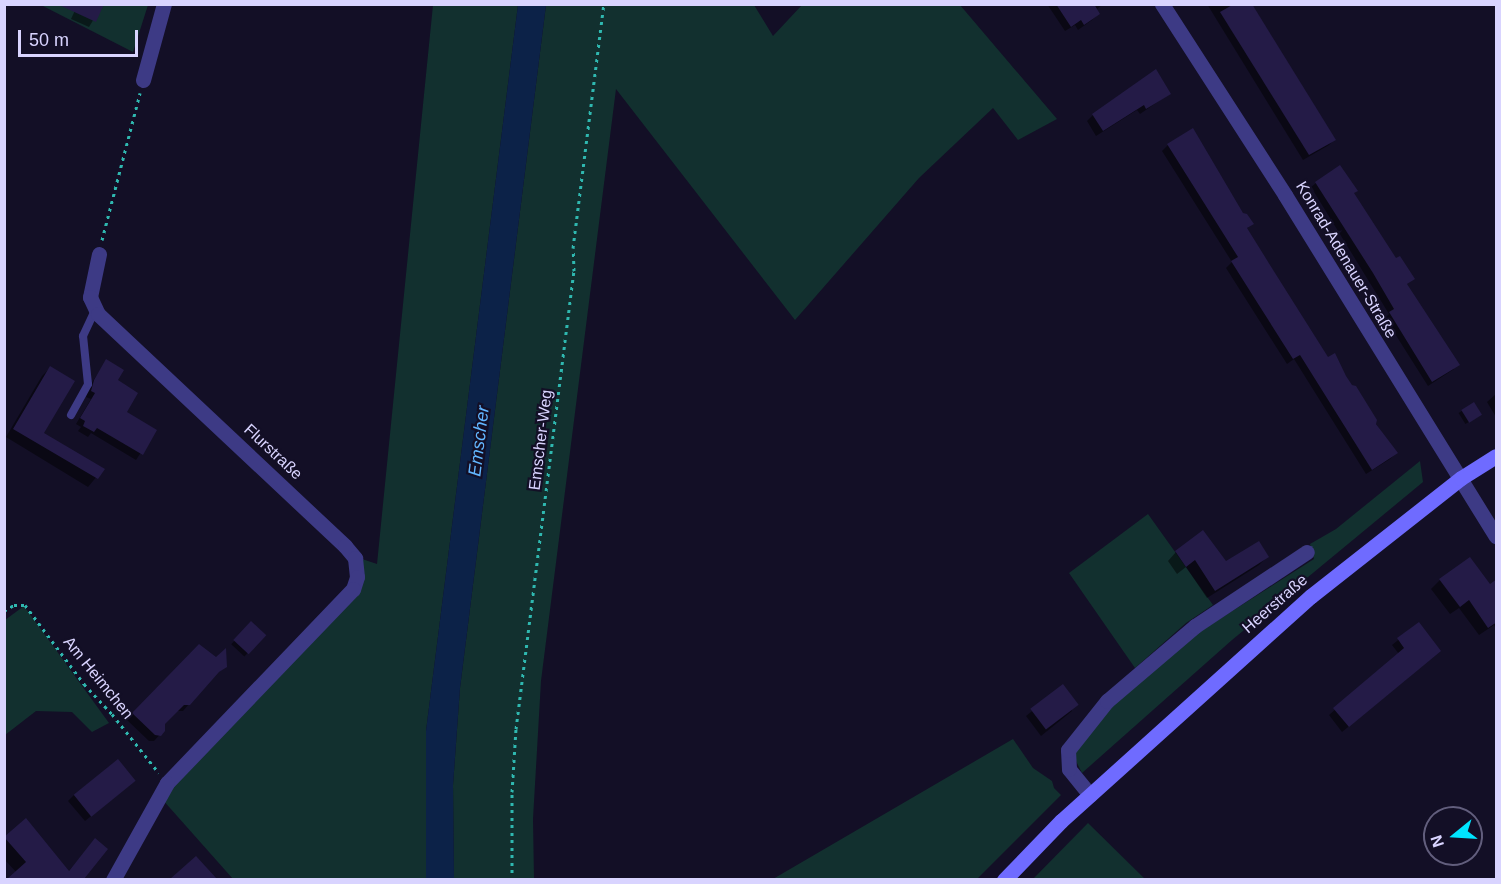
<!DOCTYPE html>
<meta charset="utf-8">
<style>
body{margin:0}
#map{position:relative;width:1501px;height:884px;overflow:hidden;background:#130f26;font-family:Helvetica,sans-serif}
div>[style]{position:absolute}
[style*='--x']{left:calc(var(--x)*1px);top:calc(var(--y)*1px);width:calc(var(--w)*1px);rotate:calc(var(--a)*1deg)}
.green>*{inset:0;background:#12302f}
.water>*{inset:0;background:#0c2248}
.shadow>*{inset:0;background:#0007;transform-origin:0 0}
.building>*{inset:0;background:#241b47;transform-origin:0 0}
.path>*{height:3px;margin-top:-1.5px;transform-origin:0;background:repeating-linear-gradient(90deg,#2fb8b0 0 3px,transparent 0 7.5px)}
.lane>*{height:8px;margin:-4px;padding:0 4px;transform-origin:4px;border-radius:4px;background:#3d3a85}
.street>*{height:15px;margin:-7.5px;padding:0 7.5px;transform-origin:7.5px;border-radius:7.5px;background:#3d3a85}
.secondary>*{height:15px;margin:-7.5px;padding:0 7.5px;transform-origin:7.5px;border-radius:7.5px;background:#6f6bff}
span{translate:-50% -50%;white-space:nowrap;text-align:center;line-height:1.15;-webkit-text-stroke:4.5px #130f26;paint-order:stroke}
.street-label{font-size:16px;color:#d9d4ff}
.water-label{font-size:18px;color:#62b6ff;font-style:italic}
.frame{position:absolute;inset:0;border:6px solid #d9d4ff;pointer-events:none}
.north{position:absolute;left:1423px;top:806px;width:60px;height:60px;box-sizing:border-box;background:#130f26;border:2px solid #625e7d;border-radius:50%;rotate:252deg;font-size:16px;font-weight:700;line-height:24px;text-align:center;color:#d9d4ff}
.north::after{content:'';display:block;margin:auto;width:21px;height:27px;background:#00e5ff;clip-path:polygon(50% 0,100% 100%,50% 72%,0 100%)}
.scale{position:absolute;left:18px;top:30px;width:120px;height:27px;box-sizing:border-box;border:3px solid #d9d4ff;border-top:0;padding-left:8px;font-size:18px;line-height:21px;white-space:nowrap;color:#d9d4ff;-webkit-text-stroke:4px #130f26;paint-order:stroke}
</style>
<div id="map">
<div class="green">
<i style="clip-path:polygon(41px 5px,148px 5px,133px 52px)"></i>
<i style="clip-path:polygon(433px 5px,518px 5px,426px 731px,426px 879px,233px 879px,162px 799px,354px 590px,356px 557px,377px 564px)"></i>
<i style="clip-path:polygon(546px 5px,754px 5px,773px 36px,802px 5px,960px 5px,1057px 119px,1018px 140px,993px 108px,919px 178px,795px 320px,616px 89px,541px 681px,533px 819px,534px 879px,454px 880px,453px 785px,460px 688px)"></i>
<i style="clip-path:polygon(1420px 461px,1423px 482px,1232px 640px,1082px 773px,1076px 761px,1076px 748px,1123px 692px,1182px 643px,1314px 559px,1310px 544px,1336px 529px)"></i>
<i style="clip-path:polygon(1148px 514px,1213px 605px,1186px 623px,1135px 668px,1069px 573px)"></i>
<i style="clip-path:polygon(24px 606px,109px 723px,92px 732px,72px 712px,36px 711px,5px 735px,5px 620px)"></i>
<i style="clip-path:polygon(1013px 739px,1033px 768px,1052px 781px,1054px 788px,1061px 795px,977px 879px,773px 879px)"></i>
<i style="clip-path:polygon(1088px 823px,1145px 879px,1033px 879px)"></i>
</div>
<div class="water">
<i style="clip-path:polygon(518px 5px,546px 5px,460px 688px,453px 785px,454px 879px,426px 879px,426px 731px)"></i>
</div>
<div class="shadow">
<i style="clip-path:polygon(78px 4px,103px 4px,89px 27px,71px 19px)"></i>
<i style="clip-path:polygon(1047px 4px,1103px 4px,1096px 10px,1098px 14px,1092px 20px,1078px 30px,1075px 25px,1065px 31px)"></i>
<i style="clip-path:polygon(1207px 4px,1251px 4px,1334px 140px,1329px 145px,1303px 160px)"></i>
<i style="clip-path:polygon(1169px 94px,1140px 114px,1137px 110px,1096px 136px,1087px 121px,1093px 115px)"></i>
<i style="clip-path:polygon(1168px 145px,1252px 224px,1246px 229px,1328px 359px,1344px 377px,1396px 453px,1390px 459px,1366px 474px,1294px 359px,1287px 364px,1226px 268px,1232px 262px,1162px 151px)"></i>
<i style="clip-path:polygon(1316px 183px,1413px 279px,1406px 285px,1454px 369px,1428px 386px,1385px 318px,1389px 314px,1311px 187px)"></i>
<i style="clip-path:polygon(106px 361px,125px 413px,155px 431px,136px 460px,91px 433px,88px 437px,78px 431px,81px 427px,76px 424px,91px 399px,86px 397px,89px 387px)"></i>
<i style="clip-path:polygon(50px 368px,42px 433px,103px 469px,88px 487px,6px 437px,42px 376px)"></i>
<i style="clip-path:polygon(1496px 394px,1496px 417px,1487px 402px)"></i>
<i style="left:1473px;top:404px;width:13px;height:17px;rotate:58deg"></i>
<i style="clip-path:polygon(1176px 552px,1226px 563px,1267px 557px,1259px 565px,1207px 598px,1186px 567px,1177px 574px,1168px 561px)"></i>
<i style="clip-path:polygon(1440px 580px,1489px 586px,1496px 581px,1496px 629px,1494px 625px,1479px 635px,1459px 608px,1450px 614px,1431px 589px)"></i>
<i style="left:251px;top:623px;width:18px;height:29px;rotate:43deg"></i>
<i style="clip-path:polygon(1418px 624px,1408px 678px,1342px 732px,1329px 715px,1399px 654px,1392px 645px)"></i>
<i style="clip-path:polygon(199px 646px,225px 667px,212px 677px,183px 711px,176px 711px,164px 723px,164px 730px,154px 741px,149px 741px,127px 720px)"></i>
<i style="clip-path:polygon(1063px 686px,1072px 711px,1041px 736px,1026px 716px)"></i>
<i style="clip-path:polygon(128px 786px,85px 821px,68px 801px,74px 795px)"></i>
<i style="clip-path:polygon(26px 820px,68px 872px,95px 840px,91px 868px,79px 880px,9px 880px,17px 873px,4px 859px,4px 839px)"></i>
<i style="clip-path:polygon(196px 858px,215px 880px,172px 880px)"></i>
</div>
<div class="building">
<i style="clip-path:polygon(57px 4px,104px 4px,96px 22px)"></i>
<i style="clip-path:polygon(1056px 4px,1094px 4px,1100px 14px,1084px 25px,1081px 20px,1071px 27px)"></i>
<i style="clip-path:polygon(1234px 4px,1252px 4px,1336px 140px,1309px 155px,1220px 12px)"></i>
<i style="clip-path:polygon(1156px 69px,1171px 94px,1146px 109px,1144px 105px,1103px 131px,1092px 114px)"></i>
<i style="clip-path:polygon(1193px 128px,1243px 213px,1247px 214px,1254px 224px,1247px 228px,1275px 273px,1328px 357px,1335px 353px,1346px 376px,1352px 385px,1356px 386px,1377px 420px,1376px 424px,1398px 453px,1372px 470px,1300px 355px,1293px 359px,1255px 299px,1231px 261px,1238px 257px,1167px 144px)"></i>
<i style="clip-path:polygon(1340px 165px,1358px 191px,1354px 193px,1396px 258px,1400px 256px,1415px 279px,1407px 284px,1460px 365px,1432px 382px,1389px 312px,1394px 309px,1373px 273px,1315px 182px)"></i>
<i style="clip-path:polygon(106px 359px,124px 370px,118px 380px,138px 393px,127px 412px,157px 430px,143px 455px,97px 428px,94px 432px,83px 426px,85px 421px,80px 418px,95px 393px,91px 391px,94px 380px)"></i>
<i style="clip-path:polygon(50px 366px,75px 381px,44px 433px,105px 469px,98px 479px,13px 429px)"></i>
<i style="left:1474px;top:402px;width:15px;height:15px;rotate:58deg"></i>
<i style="clip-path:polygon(1203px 530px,1226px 561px,1259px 541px,1269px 557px,1215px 591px,1195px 560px,1186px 567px,1175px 551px)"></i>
<i style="clip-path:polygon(1470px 557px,1490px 584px,1497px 579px,1497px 622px,1488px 628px,1469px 600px,1460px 607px,1439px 579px)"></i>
<i style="left:251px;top:621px;width:21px;height:26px;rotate:43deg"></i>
<i style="clip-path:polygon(1419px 622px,1441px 651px,1349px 727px,1333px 708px,1404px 648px,1397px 638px)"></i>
<i style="clip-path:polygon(199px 644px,216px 657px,226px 648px,227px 667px,219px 672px,190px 705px,184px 705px,165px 724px,165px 731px,161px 736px,155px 735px,132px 713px)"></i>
<i style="left:1063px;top:684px;width:26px;height:41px;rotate:53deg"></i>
<i style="left:118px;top:759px;width:28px;height:57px;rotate:51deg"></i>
<i style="clip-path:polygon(26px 818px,69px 871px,95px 838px,108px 849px,84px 879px,7px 879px,26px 862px,4px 837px)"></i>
<i style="clip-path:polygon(196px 856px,217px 879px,170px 879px)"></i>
</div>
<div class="path">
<i style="--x:102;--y:240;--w:152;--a:-75.5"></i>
<i style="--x:4;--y:611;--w:12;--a:-31"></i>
<i style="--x:14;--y:605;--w:11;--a:0"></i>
<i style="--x:25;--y:605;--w:99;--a:53.2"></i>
<i style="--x:84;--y:684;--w:41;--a:47"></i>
<i style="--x:112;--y:714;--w:75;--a:51.5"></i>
<i style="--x:512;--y:880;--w:88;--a:-90"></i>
<i style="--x:512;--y:792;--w:63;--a:-86.4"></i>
<i style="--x:516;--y:729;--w:462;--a:-82.8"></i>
<i style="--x:574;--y:271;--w:23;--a:-92"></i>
<i style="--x:573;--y:248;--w:246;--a:-82.8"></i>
</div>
<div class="lane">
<i style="--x:71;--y:415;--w:35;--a:-61"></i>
<i style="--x:88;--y:384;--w:48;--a:-95.9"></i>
<i style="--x:83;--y:336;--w:29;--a:-65"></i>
</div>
<div class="street">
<i style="--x:1162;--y:4;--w:227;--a:57.2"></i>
<i style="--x:1285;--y:195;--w:401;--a:58.3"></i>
<i style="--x:143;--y:80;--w:79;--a:-74.6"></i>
<i style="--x:99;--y:254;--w:44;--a:101.8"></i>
<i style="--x:90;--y:297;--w:19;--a:65"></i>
<i style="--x:98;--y:314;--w:339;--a:43.2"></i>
<i style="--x:345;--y:546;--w:16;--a:50"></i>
<i style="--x:355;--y:558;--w:19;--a:84"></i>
<i style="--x:357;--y:577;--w:13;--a:108"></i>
<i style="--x:353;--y:589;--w:269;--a:133.8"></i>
<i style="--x:167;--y:783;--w:111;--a:119.1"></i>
<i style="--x:1090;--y:795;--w:33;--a:-129"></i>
<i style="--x:1069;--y:769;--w:19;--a:-93"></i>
<i style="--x:1068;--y:750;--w:63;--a:-51.5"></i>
<i style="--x:1107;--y:701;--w:116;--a:-40.4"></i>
<i style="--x:1195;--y:626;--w:134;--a:-33.5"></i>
</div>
<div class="secondary">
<i style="--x:1004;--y:880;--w:82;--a:-46"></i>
<i style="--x:1061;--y:821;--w:336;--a:-42"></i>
<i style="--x:1311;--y:596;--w:191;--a:-38.2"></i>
<i style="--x:1461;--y:478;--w:41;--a:-32.2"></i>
</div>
<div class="street-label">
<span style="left:1346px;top:260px;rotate:59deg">Konrad-Adenauer-Straße</span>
<span style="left:541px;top:440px;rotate:-83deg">Emscher-Weg</span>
<span style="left:273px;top:452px;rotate:43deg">Flurstraße</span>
<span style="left:1275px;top:604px;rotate:-41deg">Heerstraße</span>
<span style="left:98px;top:678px;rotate:51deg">Am Heimchen</span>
</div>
<div class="water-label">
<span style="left:479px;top:441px;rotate:-83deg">Emscher</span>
</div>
<div class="frame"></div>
<div class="north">N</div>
<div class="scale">50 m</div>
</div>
